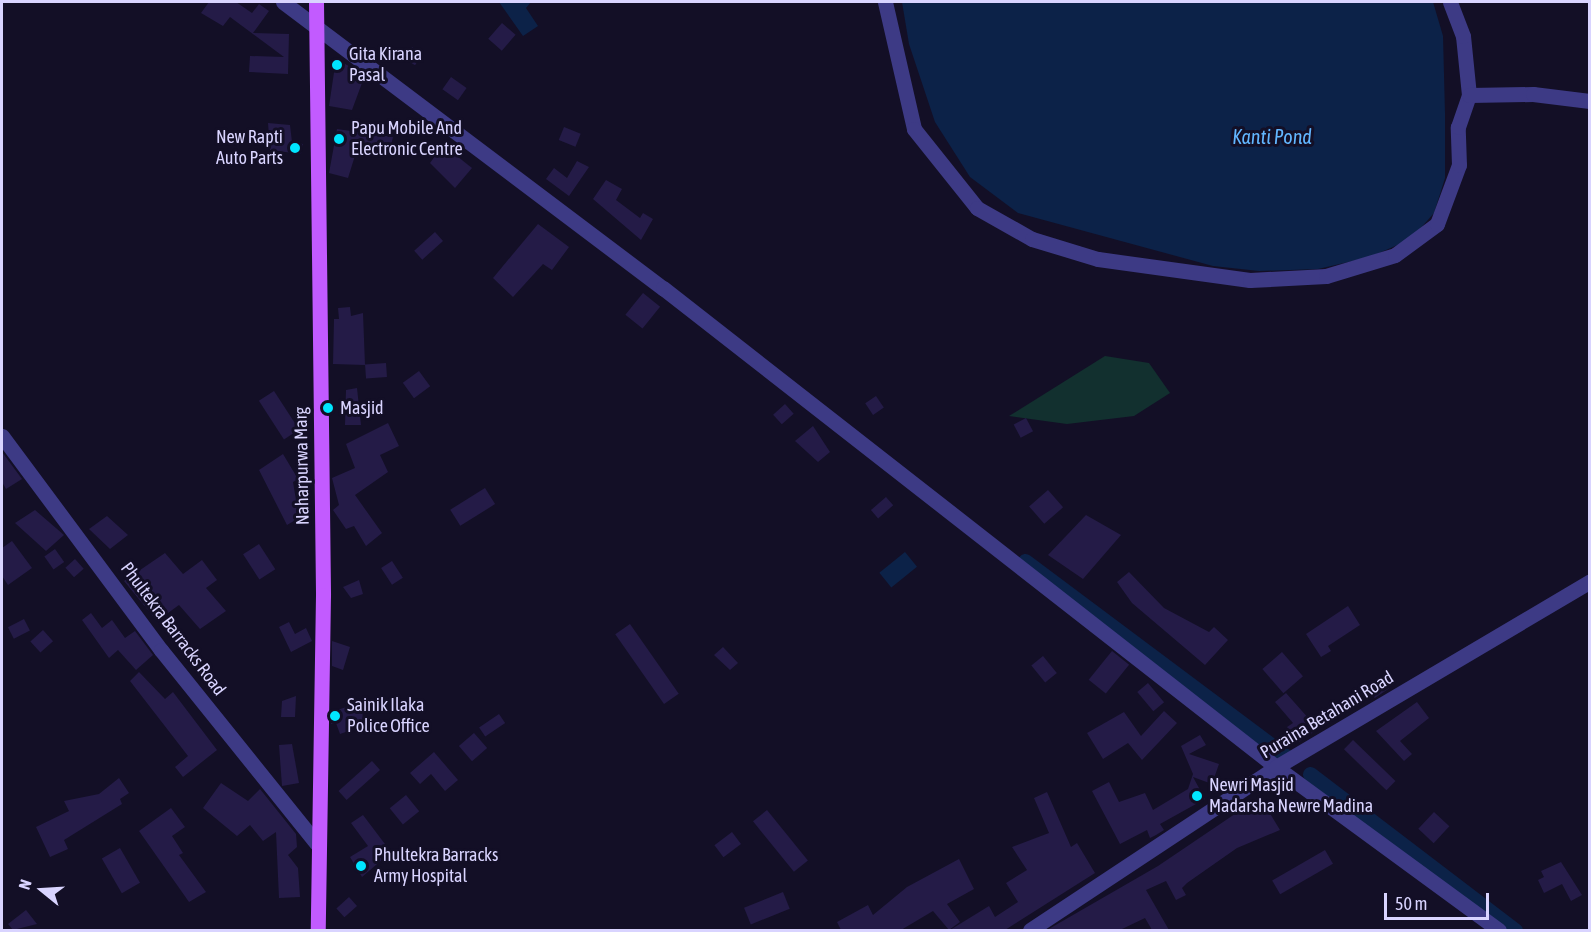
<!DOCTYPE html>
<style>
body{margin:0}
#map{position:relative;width:1591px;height:932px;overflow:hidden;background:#130f26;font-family:"Asap Condensed",sans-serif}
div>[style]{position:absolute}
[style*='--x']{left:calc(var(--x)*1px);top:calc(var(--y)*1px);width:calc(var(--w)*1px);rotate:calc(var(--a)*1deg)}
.green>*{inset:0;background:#12302f}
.water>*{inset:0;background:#0c2248;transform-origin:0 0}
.canal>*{height:15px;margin:-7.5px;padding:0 7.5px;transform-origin:7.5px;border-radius:7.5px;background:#0c2248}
.building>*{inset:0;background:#241b47;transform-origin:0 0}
.minor>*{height:15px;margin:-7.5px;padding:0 7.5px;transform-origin:7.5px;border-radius:7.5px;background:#3d3a85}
.major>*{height:15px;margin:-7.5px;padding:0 7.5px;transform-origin:7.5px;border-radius:7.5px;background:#c25bff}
.dots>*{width:16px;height:16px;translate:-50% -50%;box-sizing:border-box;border:3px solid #130f26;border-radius:50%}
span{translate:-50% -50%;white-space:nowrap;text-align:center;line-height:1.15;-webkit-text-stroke:6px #130f26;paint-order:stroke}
.poi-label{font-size:18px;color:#d9d4ff}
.left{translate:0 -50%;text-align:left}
.right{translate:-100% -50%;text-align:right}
.street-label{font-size:18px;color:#d9d4ff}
.water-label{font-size:20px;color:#62b6ff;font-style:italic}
.frame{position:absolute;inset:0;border:3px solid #d9d4ff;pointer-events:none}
.north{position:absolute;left:12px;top:860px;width:60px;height:60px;-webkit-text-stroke:4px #130f26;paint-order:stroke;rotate:288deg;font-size:16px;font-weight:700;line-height:24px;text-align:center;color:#d9d4ff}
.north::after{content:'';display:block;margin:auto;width:21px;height:27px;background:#d9d4ff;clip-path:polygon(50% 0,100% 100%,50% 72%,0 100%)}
.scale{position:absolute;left:1384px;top:893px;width:105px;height:27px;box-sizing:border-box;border:3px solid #d9d4ff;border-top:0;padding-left:8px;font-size:18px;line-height:21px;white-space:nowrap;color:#d9d4ff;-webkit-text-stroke:4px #130f26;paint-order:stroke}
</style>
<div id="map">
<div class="green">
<i style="clip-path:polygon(1105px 356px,1149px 363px,1170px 393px,1134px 416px,1067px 424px,1009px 416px)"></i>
</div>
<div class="water">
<i style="clip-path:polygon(499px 2px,531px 2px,526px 8px,538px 26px,523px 36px)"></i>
<i style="clip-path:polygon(902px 2px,1433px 2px,1443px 36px,1445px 114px,1445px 178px,1434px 213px,1411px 239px,1370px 257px,1318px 269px,1259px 271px,1213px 266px,1018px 213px,970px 177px,935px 122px,909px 44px)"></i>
<i style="left:905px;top:552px;width:19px;height:33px;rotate:51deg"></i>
</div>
<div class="canal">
<i style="--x:1025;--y:561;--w:327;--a:36.8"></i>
<i style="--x:1310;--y:774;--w:258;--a:37.3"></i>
</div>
<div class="building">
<i style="clip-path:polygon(209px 2px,236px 2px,252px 13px,259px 4px,269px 11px,253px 33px,289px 34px,288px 74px,249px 72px,250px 56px,284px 57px,230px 17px,223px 26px,201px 13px)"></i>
<i style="left:502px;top:23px;width:18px;height:21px;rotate:41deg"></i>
<i style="left:412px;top:47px;width:12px;height:14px;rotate:31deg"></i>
<i style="clip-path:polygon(336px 59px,356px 70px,353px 80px,362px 83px,352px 110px,329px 106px)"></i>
<i style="left:451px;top:77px;width:19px;height:15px;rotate:35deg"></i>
<i style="clip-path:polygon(268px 123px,290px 125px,292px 142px,303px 144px,301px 154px,270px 150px)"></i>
<i style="left:564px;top:127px;width:18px;height:14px;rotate:22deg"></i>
<i style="clip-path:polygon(337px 129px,393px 137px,389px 154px,358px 146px,348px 178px,329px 173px)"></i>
<i style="clip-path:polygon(443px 145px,472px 168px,455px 188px,430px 163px)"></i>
<i style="clip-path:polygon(577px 161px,589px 167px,569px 196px,546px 179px,554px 168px,567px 178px)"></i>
<i style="clip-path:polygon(606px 180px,622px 189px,616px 200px,640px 218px,643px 213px,653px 219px,641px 240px,593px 199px)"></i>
<i style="clip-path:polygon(538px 224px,569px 247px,552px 270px,543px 264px,513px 297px,493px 278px)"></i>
<i style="left:435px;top:232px;width:12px;height:28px;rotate:48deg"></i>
<i style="left:643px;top:293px;width:22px;height:28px;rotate:39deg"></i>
<i style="clip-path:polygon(350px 307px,351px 316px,363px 313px,365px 365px,333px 364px,334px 319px,339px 319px,338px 308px)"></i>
<i style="left:386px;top:363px;width:14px;height:21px;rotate:86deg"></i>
<i style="left:419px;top:371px;width:19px;height:20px;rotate:54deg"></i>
<i style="clip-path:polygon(357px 388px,361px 425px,345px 425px,346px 390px)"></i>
<i style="left:274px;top:391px;width:46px;height:18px;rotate:57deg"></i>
<i style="left:876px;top:396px;width:14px;height:13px;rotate:56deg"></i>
<i style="left:785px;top:404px;width:13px;height:16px;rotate:48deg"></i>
<i style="left:1026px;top:418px;width:15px;height:14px;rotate:62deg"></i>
<i style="clip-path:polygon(388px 423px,399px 446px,380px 455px,388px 472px,355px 495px,382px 533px,366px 546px,354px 526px,346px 529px,333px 510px,339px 505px,332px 478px,355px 468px,346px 444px)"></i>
<i style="clip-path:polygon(813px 426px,830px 452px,818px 462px,795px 441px)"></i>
<i style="clip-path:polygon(2px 452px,22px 479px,6px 489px,2px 482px)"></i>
<i style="clip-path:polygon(283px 454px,298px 479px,293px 482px,299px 518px,287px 525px,259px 470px)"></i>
<i style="left:485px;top:488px;width:19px;height:41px;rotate:58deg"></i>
<i style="left:1048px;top:490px;width:23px;height:25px;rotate:49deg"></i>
<i style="left:886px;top:497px;width:11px;height:20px;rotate:49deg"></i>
<i style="clip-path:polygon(35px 510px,64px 535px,46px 551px,15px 523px)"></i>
<i style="clip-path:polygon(1086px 515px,1121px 535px,1083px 579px,1048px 555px)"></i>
<i style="clip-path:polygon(107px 516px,128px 535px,110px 549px,89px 529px)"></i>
<i style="clip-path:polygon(12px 541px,32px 568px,8px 585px,2px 576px,2px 548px)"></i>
<i style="left:259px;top:544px;width:30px;height:19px;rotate:57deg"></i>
<i style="left:55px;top:549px;width:16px;height:13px;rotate:55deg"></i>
<i style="clip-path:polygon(165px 553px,183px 574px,202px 560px,217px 580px,206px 588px,226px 611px,200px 629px,179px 605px,157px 621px,124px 581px)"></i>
<i style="left:75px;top:559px;width:13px;height:13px;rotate:48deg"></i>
<i style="left:392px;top:561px;width:20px;height:13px;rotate:57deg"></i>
<i style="clip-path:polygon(1129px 572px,1164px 608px,1209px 632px,1214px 627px,1228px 640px,1205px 665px,1132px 603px,1117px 582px)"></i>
<i style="clip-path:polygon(359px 580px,363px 594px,351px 598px,343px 587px)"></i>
<i style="clip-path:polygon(1348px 606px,1360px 625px,1328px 646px,1331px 651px,1321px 657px,1306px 634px)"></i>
<i style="clip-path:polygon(91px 613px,102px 628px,112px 620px,125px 638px,135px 631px,153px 655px,136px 670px,118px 650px,109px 658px,82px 620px)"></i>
<i style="left:24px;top:619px;width:13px;height:18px;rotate:63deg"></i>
<i style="clip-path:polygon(289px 622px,295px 634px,306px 628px,312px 641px,291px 652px,279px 627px)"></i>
<i style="left:630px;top:624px;width:85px;height:18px;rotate:55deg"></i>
<i style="left:43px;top:630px;width:15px;height:17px;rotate:48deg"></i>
<i style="clip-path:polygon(332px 641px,350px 647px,343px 670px,332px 666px)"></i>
<i style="clip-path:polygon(723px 647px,738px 663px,730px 670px,714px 655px)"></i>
<i style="left:1112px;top:651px;width:22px;height:37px;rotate:39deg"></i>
<i style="left:1282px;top:652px;width:32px;height:26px;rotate:49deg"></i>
<i style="left:1043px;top:656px;width:22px;height:15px;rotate:51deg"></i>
<i style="clip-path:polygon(139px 672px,165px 699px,173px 692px,217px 750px,183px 777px,175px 767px,188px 756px,130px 681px)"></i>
<i style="left:1381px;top:677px;width:14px;height:17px;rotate:56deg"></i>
<i style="left:1148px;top:683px;width:25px;height:14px;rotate:50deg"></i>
<i style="clip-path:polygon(1286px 693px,1318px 729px,1299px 742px,1287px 727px,1293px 723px,1275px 702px)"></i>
<i style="clip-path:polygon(296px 696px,295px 717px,281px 717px,282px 701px)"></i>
<i style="clip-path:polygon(362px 702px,363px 726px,340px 734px,336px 723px,331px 724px,331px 712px)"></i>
<i style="clip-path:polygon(1417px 702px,1429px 718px,1400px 741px,1412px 754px,1404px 761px,1376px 731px)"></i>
<i style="clip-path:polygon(1164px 711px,1177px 723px,1142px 760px,1128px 743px,1103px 759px,1087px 733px,1124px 712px,1141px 736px)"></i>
<i style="left:499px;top:714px;width:11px;height:24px;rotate:56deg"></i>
<i style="left:474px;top:733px;width:20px;height:20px;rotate:49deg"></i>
<i style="clip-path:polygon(1200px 735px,1206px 745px,1189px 754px,1219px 764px,1212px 784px,1193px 777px,1205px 799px,1160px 824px,1164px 830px,1156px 835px,1150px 838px,1147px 830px,1120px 844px,1092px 791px,1109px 782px,1119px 802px,1145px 793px,1153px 810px,1188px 789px,1193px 774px,1181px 746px)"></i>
<i style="left:1353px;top:740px;width:59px;height:13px;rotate:44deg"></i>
<i style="clip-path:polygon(292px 744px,299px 783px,282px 786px,279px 745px)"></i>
<i style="clip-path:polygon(434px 752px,458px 780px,445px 791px,431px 774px,420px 784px,410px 773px)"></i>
<i style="left:372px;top:761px;width:12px;height:45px;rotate:48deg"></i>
<i style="clip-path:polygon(119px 778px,129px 793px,120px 799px,122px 804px,64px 840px,68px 849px,50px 857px,36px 827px,69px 811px,64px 801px,99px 794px)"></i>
<i style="clip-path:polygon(221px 783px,248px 801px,260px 789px,296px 834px,297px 847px,288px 855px,298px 868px,300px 897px,279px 898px,276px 832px,263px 841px,250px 825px,237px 836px,203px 808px)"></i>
<i style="clip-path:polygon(1047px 792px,1071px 847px,1077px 843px,1095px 873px,1005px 930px,950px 930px,989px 906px,995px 917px,1018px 902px,1006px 883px,1027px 870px,1012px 847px,1049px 833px,1034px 798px)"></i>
<i style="left:406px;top:795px;width:21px;height:21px;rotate:51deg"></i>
<i style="clip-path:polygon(1260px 797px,1280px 830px,1237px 848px,1187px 883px,1182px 888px,1186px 895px,1176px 900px,1166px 881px,1146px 890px,1169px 930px,1152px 930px,1145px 918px,1120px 930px,1047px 930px,1158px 866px)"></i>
<i style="clip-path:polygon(171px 808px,185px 827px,172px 836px,183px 853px,179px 855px,206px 892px,189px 902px,139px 831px)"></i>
<i style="left:767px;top:810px;width:65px;height:18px;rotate:51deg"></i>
<i style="left:1434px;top:812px;width:21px;height:23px;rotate:43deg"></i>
<i style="clip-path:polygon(363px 815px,391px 852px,362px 877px,350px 857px,368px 846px,351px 823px)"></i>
<i style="left:732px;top:832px;width:15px;height:22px;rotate:53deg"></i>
<i style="left:120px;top:848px;width:40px;height:21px;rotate:60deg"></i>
<i style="left:1325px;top:850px;width:16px;height:61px;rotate:60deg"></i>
<i style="clip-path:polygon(959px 859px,974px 889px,947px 904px,960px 922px,949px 930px,933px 911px,901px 930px,841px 930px,837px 922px,868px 905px,873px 915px,907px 887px)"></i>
<i style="clip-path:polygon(1561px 862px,1582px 895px,1571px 901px,1562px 884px,1544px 893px,1538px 880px,1544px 877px,1541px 871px)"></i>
<i style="left:783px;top:892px;width:18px;height:42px;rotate:68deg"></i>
<i style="left:349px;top:897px;width:12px;height:17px;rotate:48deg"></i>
<i style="clip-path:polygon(26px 910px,37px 924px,13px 930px,8px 924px)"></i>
</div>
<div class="minor">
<i style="--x:283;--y:2;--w:476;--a:37"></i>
<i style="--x:663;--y:288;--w:778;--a:38"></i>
<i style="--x:1276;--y:767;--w:276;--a:36.2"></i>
<i style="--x:885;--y:2;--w:130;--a:77.1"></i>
<i style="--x:914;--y:129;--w:101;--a:51.4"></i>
<i style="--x:977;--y:208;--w:63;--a:29.4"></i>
<i style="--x:1032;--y:239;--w:69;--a:16.9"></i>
<i style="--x:1098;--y:259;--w:153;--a:7.9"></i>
<i style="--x:1250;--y:280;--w:76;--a:-3"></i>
<i style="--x:1326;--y:276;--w:72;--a:-16.9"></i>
<i style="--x:1395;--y:255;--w:52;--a:-36.4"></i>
<i style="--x:1437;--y:224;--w:63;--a:-69.6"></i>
<i style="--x:1459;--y:165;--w:38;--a:-92"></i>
<i style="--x:1458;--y:127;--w:34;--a:-71"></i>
<i style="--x:1469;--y:95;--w:59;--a:-95.8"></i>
<i style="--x:1463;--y:36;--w:36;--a:-111"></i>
<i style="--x:1469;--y:95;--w:64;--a:-0.9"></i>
<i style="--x:1533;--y:94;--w:57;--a:7"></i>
<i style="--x:2;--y:436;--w:267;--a:53.4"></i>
<i style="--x:161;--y:650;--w:248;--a:51.2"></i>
<i style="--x:1030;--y:930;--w:295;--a:-33.5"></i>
<i style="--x:1276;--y:767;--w:365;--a:-30.6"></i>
</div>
<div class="major">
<i style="--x:316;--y:2;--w:593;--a:89.32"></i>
<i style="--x:323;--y:595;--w:335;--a:90.9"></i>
</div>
<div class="dots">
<i style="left:337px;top:65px;background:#00e5ff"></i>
<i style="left:339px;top:139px;background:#00e5ff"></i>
<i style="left:295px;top:148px;background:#00e5ff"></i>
<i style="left:328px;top:408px;background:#00e5ff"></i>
<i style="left:335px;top:716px;background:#00e5ff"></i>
<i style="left:1197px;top:796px;background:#00e5ff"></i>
<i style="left:361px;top:866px;background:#00e5ff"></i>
</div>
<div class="poi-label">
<span class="left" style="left:349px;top:65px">Gita Kirana<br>Pasal</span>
<span class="left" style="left:351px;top:139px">Papu Mobile And<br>Electronic Centre</span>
<span class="right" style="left:283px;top:148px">New Rapti<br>Auto Parts</span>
<span class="left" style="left:340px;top:408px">Masjid</span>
<span class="left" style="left:347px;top:716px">Sainik Ilaka<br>Police Office</span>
<span class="left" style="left:1209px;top:796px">Newri Masjid<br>Madarsha Newre Madina</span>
<span class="left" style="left:374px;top:866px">Phultekra Barracks<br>Army Hospital</span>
</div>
<div class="street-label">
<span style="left:302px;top:466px;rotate:-91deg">Naharpurwa Marg</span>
<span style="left:173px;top:629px;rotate:53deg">Phultekra Barracks Road</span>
<span style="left:1327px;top:715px;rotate:-31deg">Puraina Betahani Road</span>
</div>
<div class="water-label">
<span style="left:1272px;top:136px">Kanti Pond</span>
</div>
<div class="frame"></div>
<div class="north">N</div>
<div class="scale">50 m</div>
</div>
